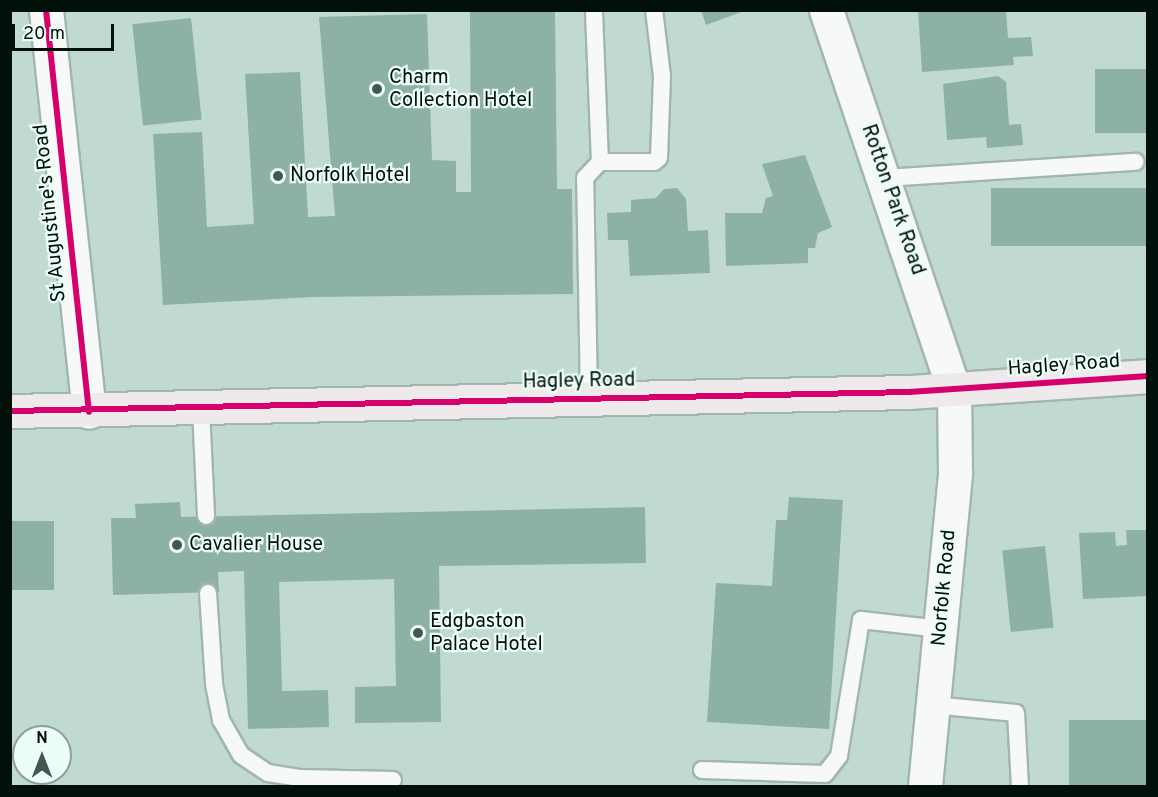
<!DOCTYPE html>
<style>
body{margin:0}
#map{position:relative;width:1158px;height:797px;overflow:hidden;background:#c0dacf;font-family:Overpass,sans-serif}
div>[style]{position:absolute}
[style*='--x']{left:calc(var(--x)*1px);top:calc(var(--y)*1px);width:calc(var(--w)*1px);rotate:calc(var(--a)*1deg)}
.building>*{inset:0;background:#8db1a5;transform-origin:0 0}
.roads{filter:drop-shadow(2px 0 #a2b6ae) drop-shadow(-2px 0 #a2b6ae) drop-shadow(0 2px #a2b6ae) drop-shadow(0 -2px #a2b6ae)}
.service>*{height:16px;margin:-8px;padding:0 8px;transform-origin:8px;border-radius:8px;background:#f6f9f8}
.minor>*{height:33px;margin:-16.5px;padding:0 16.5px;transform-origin:16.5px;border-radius:16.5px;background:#f6f9f8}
.secondary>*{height:33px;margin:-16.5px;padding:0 16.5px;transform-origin:16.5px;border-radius:16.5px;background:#f6f9f8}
.trunk>*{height:33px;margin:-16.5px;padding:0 16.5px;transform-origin:16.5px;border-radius:16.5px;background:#eeeaec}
.cycleway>*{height:6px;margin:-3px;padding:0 3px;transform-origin:3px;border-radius:3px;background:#d6006c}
.dots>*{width:16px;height:16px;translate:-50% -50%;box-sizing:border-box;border:3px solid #ecfef6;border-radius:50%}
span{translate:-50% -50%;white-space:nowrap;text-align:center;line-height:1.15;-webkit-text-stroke:4.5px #ecfef6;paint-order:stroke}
.poi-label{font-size:20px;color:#02100a}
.left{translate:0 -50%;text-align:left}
.street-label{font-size:20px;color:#02100a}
.frame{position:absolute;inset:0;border:12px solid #02100a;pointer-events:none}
.north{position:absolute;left:12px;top:725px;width:60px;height:60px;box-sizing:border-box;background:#ecfef6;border:2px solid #8e9f98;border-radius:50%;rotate:0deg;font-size:16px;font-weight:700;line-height:24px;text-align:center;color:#02100a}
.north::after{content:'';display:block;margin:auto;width:21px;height:27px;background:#44574f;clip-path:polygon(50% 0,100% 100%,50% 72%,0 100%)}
.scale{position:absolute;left:12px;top:24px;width:102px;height:27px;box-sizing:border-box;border:3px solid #02100a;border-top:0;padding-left:8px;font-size:18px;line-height:21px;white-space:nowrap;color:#02100a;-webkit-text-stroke:4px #ecfef6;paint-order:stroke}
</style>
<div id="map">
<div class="building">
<i style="clip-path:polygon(470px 10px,555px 10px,557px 189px,572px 189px,573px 294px,313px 297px,163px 305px,153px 134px,202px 132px,207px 227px,254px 224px,245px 74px,300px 72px,308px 217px,335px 216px,319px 17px,427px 14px,432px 160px,456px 161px,456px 192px,471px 192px)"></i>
<i style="clip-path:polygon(701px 10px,744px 10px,744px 11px,706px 25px)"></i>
<i style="clip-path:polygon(918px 10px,1006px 10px,1008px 38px,1031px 37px,1033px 56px,1013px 57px,1014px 65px,922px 72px)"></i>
<i style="left:191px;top:18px;width:102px;height:59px;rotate:84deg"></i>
<i style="left:1148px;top:69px;width:64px;height:53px;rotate:90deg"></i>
<i style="clip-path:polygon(998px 76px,1006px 82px,1009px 125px,1021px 124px,1023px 145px,987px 148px,986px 137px,947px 140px,943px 84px)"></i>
<i style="clip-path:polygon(805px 155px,832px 227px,818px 233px,815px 248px,808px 248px,808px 263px,726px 266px,725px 213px,762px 213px,766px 198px,773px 196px,762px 164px)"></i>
<i style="clip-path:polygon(677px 188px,686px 199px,688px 231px,708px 230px,710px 273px,630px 276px,628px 240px,608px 240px,607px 213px,631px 212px,631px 200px,656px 198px,664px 189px)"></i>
<i style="left:1148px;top:188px;width:58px;height:157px;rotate:90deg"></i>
<i style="clip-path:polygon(789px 497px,843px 500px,829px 729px,707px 722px,716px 583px,772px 586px,776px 520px,787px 520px)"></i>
<i style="clip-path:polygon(180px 502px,181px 517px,645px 507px,646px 563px,439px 566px,441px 722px,355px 723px,355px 687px,396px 686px,394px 579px,279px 582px,282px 691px,328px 690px,329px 727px,248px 729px,244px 571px,218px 572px,219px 592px,113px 595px,111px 518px,136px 518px,135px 504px)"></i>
<i style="left:10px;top:521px;width:44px;height:69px"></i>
<i style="clip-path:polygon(1126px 530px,1148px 530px,1148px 596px,1083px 599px,1079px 533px,1115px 532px,1116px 546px,1127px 545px)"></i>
<i style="left:1045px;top:546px;width:82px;height:43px;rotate:84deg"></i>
<i style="left:1148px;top:720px;width:66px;height:79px;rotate:90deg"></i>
</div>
<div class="roads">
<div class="service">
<i style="--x:600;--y:162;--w:54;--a:0"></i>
<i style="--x:654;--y:162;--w:6;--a:-39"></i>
<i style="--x:659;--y:158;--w:82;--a:-87.9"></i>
<i style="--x:662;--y:76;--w:66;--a:-96.9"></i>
<i style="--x:885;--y:178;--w:251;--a:-3.7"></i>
<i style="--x:589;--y:398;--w:220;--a:-91"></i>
<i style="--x:585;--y:178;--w:22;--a:-47"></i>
<i style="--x:600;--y:162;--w:152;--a:-92.3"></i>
<i style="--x:201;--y:409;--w:107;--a:87.3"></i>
<i style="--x:208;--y:593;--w:91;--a:86.2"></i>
<i style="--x:214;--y:684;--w:37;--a:79"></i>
<i style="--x:221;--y:720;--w:40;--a:60.3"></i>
<i style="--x:241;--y:755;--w:32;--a:34"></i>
<i style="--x:268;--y:773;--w:33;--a:9"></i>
<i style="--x:301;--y:778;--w:92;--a:1.2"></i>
<i style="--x:933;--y:705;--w:83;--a:5.5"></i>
<i style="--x:1016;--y:713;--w:73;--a:86.9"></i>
<i style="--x:702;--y:770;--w:123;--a:1.9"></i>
<i style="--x:825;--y:774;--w:23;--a:-52"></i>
<i style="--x:839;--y:756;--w:138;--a:-80.8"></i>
<i style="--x:861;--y:620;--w:80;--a:6.5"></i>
</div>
<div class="minor">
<i style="--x:46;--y:10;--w:404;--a:83.9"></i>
</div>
<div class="secondary">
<i style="--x:826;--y:10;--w:401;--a:71.4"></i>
<i style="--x:954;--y:390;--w:84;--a:89.3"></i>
<i style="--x:955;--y:474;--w:313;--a:95.5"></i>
</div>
<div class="trunk">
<i style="--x:10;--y:411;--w:899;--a:-1.21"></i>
<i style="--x:909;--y:392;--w:240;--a:-3.8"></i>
</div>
</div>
<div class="cycleway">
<i style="--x:46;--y:10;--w:404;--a:83.9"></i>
<i style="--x:10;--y:411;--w:899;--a:-1.21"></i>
<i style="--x:909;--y:392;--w:240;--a:-3.8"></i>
</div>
<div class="dots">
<i style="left:377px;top:89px;background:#44574f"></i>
<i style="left:278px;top:176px;background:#44574f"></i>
<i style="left:177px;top:545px;background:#44574f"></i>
<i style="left:418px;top:633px;background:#44574f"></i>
</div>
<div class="poi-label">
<span class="left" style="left:389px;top:90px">Charm<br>Collection Hotel</span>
<span class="left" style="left:290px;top:176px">Norfolk Hotel</span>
<span class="left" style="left:189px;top:545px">Cavalier House</span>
<span class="left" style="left:430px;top:634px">Edgbaston<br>Palace Hotel</span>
</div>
<div class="street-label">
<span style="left:892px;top:200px;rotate:71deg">Rotton Park Road</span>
<span style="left:51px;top:213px;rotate:-96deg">St Augustine's Road</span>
<span style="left:1064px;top:366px;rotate:-4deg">Hagley Road</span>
<span style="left:579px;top:382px;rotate:-1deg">Hagley Road</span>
<span style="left:945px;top:588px;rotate:-85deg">Norfolk Road</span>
</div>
<div class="frame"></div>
<div class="north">N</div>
<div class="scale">20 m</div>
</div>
